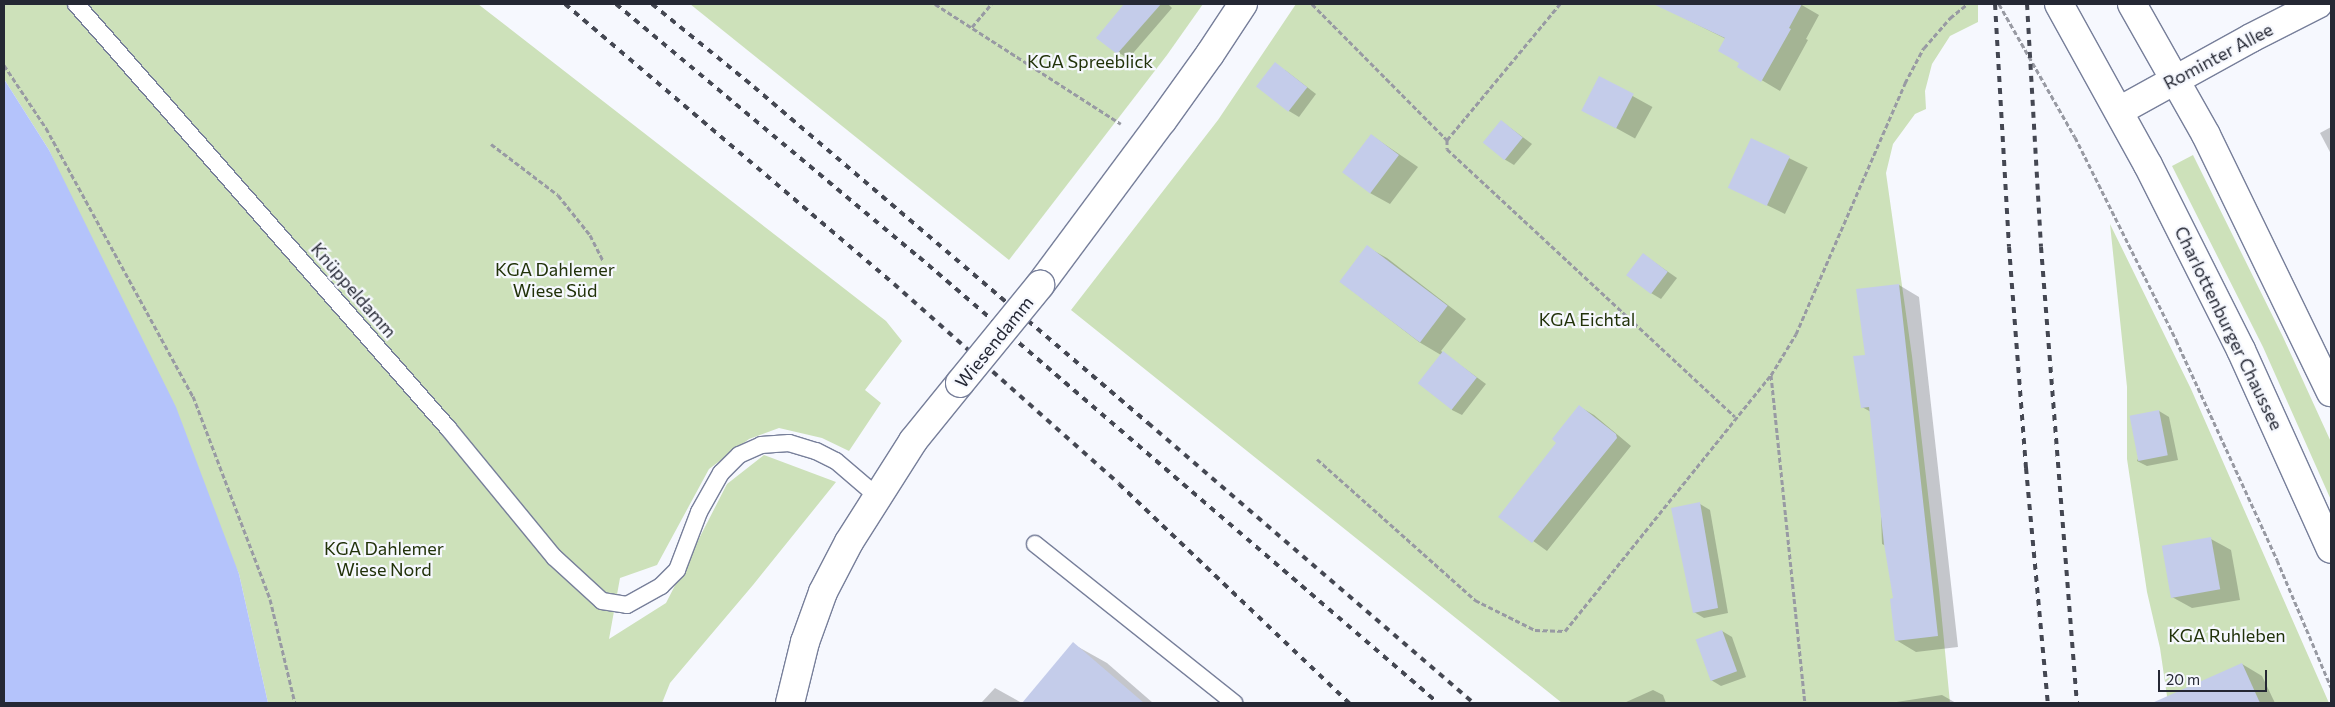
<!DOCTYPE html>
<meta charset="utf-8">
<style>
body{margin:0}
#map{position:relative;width:2335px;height:707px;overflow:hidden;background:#f6f8fe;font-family:Commissioner,sans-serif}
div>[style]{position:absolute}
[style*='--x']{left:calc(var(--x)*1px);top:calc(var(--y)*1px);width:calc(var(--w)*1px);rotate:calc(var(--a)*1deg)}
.green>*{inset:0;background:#cde1ba}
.water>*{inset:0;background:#b4c3fb}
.shadow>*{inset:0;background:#0003;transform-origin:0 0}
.building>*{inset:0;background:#c4ccea;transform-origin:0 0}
.path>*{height:3px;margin-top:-1.5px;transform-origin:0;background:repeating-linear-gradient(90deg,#989aa3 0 5px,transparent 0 7.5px)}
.roads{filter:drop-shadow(1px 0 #777f9a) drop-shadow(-1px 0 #777f9a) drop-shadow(0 1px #777f9a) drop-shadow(0 -1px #777f9a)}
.service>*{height:16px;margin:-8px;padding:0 8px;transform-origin:8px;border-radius:8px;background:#fff}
.tertiary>*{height:28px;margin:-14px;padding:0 14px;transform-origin:14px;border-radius:14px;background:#fff}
.secondary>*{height:28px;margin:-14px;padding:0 14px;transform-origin:14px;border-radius:14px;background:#fff}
.rail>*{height:4px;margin-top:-2px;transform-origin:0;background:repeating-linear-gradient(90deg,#444752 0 6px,transparent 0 12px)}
.bridges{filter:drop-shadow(1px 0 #777f9a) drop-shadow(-1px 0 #777f9a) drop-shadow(0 1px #777f9a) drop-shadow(0 -1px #777f9a)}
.tertiary-bridge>*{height:28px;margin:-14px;padding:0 14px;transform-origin:14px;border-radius:14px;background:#fff}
span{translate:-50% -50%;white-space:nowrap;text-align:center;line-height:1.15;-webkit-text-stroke:4.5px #f6f8fe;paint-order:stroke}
.street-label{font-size:18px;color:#252834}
.park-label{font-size:18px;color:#213209}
.frame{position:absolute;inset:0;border:5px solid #252834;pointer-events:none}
.scale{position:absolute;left:2158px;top:670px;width:109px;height:22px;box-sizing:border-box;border:2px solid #252834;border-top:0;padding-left:6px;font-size:15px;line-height:18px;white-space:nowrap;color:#252834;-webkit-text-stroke:4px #f6f8fe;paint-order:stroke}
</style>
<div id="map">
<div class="green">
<i style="clip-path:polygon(4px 4px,478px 4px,886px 321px,902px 341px,865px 390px,881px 403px,849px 451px,822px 438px,779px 428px,749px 439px,709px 469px,657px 565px,620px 578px,609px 639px,666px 603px,727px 484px,764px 455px,836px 482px,753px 585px,670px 683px,662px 703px,268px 703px,239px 574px,49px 150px,4px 79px)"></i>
<i style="clip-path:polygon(690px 4px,1203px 4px,1167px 55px,1009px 260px)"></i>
<i style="clip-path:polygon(1296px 4px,1978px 4px,1978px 22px,1950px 36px,1932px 64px,1925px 91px,1926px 109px,1915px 114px,1893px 144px,1886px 173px,1912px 356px,1939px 589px,1950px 703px,1562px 703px,1071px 310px,1218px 120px)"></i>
<i style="clip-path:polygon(2193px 155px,2283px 337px,2331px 442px,2331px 500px,2263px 347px,2172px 166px)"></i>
<i style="clip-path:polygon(2110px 224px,2191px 389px,2329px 703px,2168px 703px,2160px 648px,2147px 592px,2127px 459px,2127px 387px)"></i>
</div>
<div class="water">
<i style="clip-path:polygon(4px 79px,49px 150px,176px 407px,239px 574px,268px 703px,4px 703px)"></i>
</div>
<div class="shadow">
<i style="clip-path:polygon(1126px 4px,1168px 4px,1172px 8px,1128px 59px,1098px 38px)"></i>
<i style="clip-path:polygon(1656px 4px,1714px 4px,1744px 18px,1751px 4px,1800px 4px,1819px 15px,1806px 39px,1808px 40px,1780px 91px,1738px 66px,1740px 63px,1726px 39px)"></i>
<i style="clip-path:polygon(1285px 70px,1316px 94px,1299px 117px,1289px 111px)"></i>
<i style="left:1600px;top:78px;width:60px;height:36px;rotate:29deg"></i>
<i style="clip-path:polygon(1501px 121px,1532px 144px,1514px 165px,1504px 159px)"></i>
<i style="clip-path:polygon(2331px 127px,2331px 154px,2320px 133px)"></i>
<i style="clip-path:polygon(1371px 135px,1418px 167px,1390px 204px,1370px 193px)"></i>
<i style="left:1752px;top:140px;width:62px;height:52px;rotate:26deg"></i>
<i style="clip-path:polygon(1367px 247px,1387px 258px,1466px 319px,1441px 351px,1486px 384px,1462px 415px,1452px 410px,1441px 355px,1419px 342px,1341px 282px)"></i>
<i style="clip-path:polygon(1644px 255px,1677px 278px,1661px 299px,1651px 293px)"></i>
<i style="clip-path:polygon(1899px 285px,1919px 297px,1958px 647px,1916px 652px,1896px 640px,1894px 599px,1886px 546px,1882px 544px,1880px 485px,1871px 412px,1862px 407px,1866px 356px)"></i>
<i style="clip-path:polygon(1580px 407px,1594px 415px,1631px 446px,1547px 551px,1500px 517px,1558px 443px)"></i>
<i style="clip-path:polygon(2159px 411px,2169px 417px,2178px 460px,2147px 466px,2137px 461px)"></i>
<i style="clip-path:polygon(1700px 504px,1710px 510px,1728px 613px,1704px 618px,1694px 612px)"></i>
<i style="clip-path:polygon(2211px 539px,2231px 550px,2240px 600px,2192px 608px,2172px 597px)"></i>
<i style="clip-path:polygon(1722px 631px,1732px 637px,1746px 677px,1721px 686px,1711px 680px)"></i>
<i style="clip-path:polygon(1073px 644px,1107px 663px,1153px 703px,1023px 703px)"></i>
<i style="clip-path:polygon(2242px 664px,2262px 676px,2275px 703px,2200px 703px,2193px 686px)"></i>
<i style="clip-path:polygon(995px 688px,1022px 703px,981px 703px)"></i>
<i style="clip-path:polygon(1653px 690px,1663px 695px,1666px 703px,1624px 703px)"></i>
<i style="clip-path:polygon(1942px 695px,1956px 703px,1890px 703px)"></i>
</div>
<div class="building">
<i style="clip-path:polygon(1124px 4px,1161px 4px,1117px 54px,1096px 38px)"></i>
<i style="clip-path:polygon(1653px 4px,1802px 4px,1789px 28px,1791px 29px,1761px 82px,1737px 67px,1739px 63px,1718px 51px,1725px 38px)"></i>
<i style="left:1275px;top:62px;width:41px;height:31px;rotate:38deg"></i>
<i style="left:1599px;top:76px;width:39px;height:39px;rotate:27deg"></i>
<i style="left:1501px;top:120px;width:28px;height:29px;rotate:39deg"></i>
<i style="left:1371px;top:134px;width:35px;height:48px;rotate:37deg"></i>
<i style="left:1751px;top:138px;width:43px;height:55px;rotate:25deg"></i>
<i style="left:1367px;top:245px;width:101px;height:46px;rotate:37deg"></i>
<i style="left:1643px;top:253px;width:31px;height:28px;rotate:37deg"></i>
<i style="clip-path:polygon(1899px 284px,1938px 636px,1895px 641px,1890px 599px,1893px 598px,1884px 544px,1869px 407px,1861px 408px,1853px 356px,1865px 355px,1856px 289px)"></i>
<i style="left:1443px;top:351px;width:43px;height:41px;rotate:38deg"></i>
<i style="clip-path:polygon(1579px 405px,1616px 434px,1617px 438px,1532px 543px,1498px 517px,1556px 443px,1552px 439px)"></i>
<i style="left:2159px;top:410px;width:46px;height:30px;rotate:79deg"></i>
<i style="clip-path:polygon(1700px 502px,1718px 608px,1693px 613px,1671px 508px)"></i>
<i style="left:2211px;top:537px;width:53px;height:50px;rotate:80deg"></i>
<i style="left:1722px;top:630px;width:44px;height:28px;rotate:70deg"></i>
<i style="clip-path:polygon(1073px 642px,1144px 703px,1022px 703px)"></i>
<i style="clip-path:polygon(2242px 663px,2260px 703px,2152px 703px)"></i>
</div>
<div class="path">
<i style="--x:935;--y:4;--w:221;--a:32.8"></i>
<i style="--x:1312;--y:4;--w:192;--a:45.2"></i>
<i style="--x:1447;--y:140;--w:9;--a:90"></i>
<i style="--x:1447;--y:149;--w:393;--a:42.9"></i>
<i style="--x:1999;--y:4;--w:153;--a:60.3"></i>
<i style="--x:2075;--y:137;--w:227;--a:63.5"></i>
<i style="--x:2176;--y:340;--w:242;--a:65.3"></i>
<i style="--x:2277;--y:560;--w:138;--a:67"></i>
<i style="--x:972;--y:27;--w:30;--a:-50"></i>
<i style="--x:4;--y:65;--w:76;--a:56.3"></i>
<i style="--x:46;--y:128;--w:306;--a:61.3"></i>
<i style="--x:193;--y:396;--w:217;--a:69.2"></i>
<i style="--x:270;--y:599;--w:107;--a:76.5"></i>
<i style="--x:1447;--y:140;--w:177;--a:-50.3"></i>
<i style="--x:491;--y:144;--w:84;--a:37.3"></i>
<i style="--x:558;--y:195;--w:51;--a:51.3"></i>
<i style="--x:590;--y:235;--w:28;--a:63"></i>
<i style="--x:1771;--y:375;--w:48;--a:-58.6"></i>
<i style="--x:1796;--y:334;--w:274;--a:-66.5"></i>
<i style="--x:1905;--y:83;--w:40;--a:-62"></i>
<i style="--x:1924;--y:48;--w:40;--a:-49"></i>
<i style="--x:1950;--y:18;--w:22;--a:-39"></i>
<i style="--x:1317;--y:459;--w:212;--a:41.7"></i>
<i style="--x:1475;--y:600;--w:67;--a:26.6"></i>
<i style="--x:1535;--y:630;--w:30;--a:2"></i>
<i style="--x:1565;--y:631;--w:329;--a:-51.2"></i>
<i style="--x:1771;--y:375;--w:330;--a:84.1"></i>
</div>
<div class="roads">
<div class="service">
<i style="--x:76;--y:4;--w:564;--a:48.74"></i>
<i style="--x:448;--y:428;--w:167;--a:50.6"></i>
<i style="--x:554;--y:557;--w:65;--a:42.5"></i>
<i style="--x:602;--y:601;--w:25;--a:9"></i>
<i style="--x:627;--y:605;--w:39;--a:-29"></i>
<i style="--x:661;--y:586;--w:23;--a:-45"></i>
<i style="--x:677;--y:570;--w:62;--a:-69.2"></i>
<i style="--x:699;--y:512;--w:45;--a:-60.6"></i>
<i style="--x:721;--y:473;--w:25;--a:-45"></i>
<i style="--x:739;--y:455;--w:24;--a:-24"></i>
<i style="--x:761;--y:445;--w:28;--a:-4"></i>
<i style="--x:789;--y:443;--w:28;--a:17"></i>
<i style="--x:816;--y:451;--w:22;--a:27"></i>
<i style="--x:836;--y:461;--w:54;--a:40.5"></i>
<i style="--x:1035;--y:544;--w:255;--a:38.6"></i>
</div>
<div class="tertiary">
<i style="--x:2119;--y:111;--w:151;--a:-28.9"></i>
<i style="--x:2251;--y:38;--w:75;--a:-26.9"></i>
<i style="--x:1040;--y:285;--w:204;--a:-53.4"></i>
<i style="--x:1162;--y:121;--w:82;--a:-54.4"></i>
<i style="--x:1210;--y:54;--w:60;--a:-56.6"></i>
<i style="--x:790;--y:703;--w:63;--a:-76.2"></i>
<i style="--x:805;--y:642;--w:53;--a:-70.2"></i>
<i style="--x:823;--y:592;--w:56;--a:-62.5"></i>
<i style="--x:849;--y:542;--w:120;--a:-57.6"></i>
<i style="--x:913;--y:441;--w:75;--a:-51"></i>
</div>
<div class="secondary">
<i style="--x:2059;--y:4;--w:184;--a:61.1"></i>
<i style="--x:2148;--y:165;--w:207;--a:63.3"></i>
<i style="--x:2241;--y:350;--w:218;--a:65.7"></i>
<i style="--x:2132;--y:4;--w:150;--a:60.5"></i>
<i style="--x:2206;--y:135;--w:286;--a:64.1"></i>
</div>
</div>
<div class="rail">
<i style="--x:565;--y:4;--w:432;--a:40.4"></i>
<i style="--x:894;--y:284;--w:301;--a:41.6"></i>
<i style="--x:1119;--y:484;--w:318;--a:43.6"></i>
<i style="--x:616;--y:4;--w:395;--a:39.9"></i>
<i style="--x:919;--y:257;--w:684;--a:40.67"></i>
<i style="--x:652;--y:4;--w:132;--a:39.1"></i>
<i style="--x:754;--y:87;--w:518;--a:40.46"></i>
<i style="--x:1148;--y:423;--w:429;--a:40.7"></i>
<i style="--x:1995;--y:4;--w:243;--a:86.7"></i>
<i style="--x:2009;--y:247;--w:222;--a:85.6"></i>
<i style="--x:2026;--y:468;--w:236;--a:84.7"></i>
<i style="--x:2027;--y:4;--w:243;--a:86.7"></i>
<i style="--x:2041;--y:247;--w:457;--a:85.5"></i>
</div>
<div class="bridges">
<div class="tertiary-bridge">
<i style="--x:960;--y:383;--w:127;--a:-50.8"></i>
</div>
</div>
<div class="street-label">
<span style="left:2218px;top:56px;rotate:-28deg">Rominter Allee</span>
<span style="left:354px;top:290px;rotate:49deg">Knüppeldamm</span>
<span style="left:2229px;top:328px;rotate:64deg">Charlottenburger Chaussee</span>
<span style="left:994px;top:342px;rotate:-51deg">Wiesendamm</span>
</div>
<div class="park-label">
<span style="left:1090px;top:61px">KGA Spreeblick</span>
<span style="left:555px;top:280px">KGA Dahlemer<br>Wiese Süd</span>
<span style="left:1587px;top:319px">KGA Eichtal</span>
<span style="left:384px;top:559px">KGA Dahlemer<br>Wiese Nord</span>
<span style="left:2227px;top:635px">KGA Ruhleben</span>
</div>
<div class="frame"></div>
<div class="scale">20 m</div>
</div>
